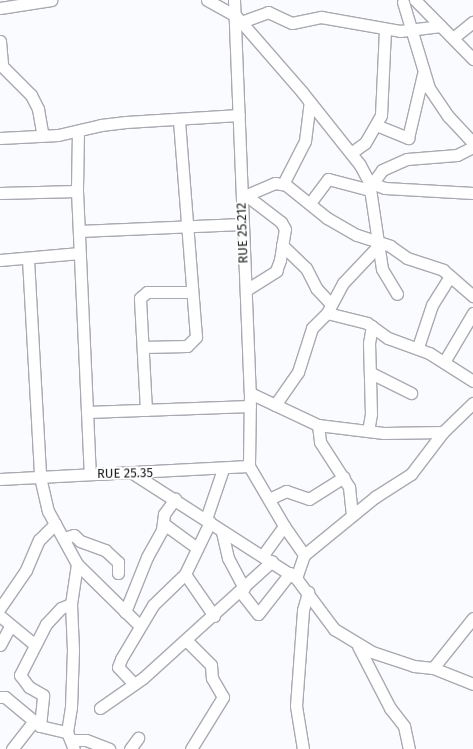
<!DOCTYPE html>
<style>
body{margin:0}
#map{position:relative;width:473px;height:749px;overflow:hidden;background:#fafbfe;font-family:"Fira Sans",sans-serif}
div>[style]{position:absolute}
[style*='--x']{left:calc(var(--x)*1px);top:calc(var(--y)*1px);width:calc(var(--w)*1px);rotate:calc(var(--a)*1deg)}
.roads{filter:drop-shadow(1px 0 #a9aab1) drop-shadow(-1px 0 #a9aab1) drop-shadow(0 1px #a9aab1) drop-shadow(0 -1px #a9aab1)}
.minor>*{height:11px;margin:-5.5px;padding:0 5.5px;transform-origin:5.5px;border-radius:5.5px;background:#fff}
span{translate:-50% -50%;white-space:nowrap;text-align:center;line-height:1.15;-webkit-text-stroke:4px #fff;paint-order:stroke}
.street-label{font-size:13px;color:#1a1b1d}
</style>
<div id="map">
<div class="roads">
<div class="minor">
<i style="--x:207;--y:0;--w:33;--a:29"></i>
<i style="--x:236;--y:16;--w:101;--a:49"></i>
<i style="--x:302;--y:92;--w:93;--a:51.5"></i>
<i style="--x:360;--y:165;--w:19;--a:62"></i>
<i style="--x:369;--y:182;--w:88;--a:81.5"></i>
<i style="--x:382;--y:269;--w:29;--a:59"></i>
<i style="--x:234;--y:0;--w:393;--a:87.7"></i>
<i style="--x:250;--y:393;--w:73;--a:90.8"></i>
<i style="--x:415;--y:0;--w:83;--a:45.5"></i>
<i style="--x:403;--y:2;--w:90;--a:73.2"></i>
<i style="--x:429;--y:88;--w:34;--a:56"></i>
<i style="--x:448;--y:116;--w:37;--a:47"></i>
<i style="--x:0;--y:8;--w:52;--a:-8.9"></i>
<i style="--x:241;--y:22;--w:29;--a:-20"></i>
<i style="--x:268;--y:12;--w:26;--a:25"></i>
<i style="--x:292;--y:23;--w:30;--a:-12"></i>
<i style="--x:321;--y:17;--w:80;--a:10"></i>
<i style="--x:400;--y:31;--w:41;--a:-7"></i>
<i style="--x:453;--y:38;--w:26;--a:-39"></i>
<i style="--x:0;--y:41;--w:25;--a:85"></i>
<i style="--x:2;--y:66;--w:41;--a:45"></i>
<i style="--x:31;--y:95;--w:16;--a:63"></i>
<i style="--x:38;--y:109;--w:27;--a:80"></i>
<i style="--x:376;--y:125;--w:35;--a:22"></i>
<i style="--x:408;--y:138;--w:66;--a:-76.8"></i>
<i style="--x:78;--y:131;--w:60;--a:91"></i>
<i style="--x:77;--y:191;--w:283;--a:87.4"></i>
<i style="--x:0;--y:138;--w:58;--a:-3"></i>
<i style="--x:58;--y:135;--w:44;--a:-13.1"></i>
<i style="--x:101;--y:125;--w:25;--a:-7"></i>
<i style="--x:126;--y:122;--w:113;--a:-3.5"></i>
<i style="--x:351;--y:153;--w:17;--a:-36"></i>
<i style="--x:365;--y:143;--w:32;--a:-60"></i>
<i style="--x:381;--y:115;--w:86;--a:-87.3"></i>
<i style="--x:369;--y:182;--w:17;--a:21"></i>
<i style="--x:385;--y:188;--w:88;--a:3.3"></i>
<i style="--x:283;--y:184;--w:48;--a:-62.9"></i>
<i style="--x:305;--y:141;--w:39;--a:-83"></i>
<i style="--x:372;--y:184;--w:17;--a:-54"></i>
<i style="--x:382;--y:170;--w:27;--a:-24"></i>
<i style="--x:407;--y:159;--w:50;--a:-4.6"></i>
<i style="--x:457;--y:155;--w:18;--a:-27"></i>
<i style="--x:0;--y:193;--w:77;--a:-1.5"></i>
<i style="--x:242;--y:197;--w:36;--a:-23"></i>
<i style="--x:275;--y:183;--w:11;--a:10"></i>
<i style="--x:286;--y:185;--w:53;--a:38.8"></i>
<i style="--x:327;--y:218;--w:34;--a:30"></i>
<i style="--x:357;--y:235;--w:35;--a:18"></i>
<i style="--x:390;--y:246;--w:21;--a:35"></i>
<i style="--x:407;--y:258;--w:38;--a:18"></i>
<i style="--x:443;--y:270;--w:40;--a:41"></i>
<i style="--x:310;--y:203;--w:30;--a:-53"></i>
<i style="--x:328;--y:179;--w:43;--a:14.7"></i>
<i style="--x:79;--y:231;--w:163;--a:-2.5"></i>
<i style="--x:282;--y:245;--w:33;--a:44"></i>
<i style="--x:306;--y:268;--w:22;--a:63"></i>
<i style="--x:316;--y:288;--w:22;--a:47"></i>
<i style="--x:28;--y:259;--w:218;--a:86.8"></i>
<i style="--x:40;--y:477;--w:35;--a:77"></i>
<i style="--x:48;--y:511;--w:60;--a:61.3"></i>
<i style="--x:77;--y:564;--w:40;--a:98.5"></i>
<i style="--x:71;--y:604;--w:46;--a:87.5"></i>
<i style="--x:73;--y:650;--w:57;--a:92"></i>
<i style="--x:71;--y:707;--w:25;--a:99"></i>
<i style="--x:67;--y:732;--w:18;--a:68"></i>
<i style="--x:0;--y:260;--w:80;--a:-5"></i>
<i style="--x:246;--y:290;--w:36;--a:-32"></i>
<i style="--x:276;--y:271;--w:12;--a:-70"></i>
<i style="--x:280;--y:260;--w:31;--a:-81"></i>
<i style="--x:285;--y:229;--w:8;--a:-120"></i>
<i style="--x:281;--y:222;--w:43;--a:-142.6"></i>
<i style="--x:327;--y:313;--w:41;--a:14"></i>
<i style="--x:367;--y:323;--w:26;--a:36"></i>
<i style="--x:388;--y:338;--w:44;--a:20.1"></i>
<i style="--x:429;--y:353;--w:52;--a:32.5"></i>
<i style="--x:143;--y:347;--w:44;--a:-1.3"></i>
<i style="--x:187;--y:346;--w:13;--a:-45"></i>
<i style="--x:196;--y:337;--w:218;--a:-94.5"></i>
<i style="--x:418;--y:347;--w:44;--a:-71.6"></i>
<i style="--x:432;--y:305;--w:34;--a:-58"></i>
<i style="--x:444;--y:362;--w:57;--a:-59.4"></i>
<i style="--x:371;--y:373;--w:45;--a:26.6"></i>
<i style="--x:250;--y:393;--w:75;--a:25.2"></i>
<i style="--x:318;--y:425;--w:66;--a:6.9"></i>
<i style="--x:384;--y:433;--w:59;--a:-1"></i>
<i style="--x:275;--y:405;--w:40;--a:-55.1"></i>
<i style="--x:298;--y:372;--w:46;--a:-72.3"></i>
<i style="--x:312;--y:328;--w:21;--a:-45"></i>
<i style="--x:327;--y:313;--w:34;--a:-62"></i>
<i style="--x:343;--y:283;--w:51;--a:-46.6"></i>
<i style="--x:146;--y:410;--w:112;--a:-93.1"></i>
<i style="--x:140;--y:298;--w:9;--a:-41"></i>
<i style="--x:147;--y:292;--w:45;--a:0"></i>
<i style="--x:87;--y:412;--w:163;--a:-2.1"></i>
<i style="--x:318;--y:425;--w:17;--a:83"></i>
<i style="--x:320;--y:442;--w:54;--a:57.2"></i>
<i style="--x:349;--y:487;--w:28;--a:84"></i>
<i style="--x:368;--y:431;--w:17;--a:-80"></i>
<i style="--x:371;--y:414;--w:71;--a:-91.6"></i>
<i style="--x:369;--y:343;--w:17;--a:-80"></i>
<i style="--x:249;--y:466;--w:69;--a:59.7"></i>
<i style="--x:284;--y:526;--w:35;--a:55"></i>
<i style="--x:304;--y:555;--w:24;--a:109"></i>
<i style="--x:296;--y:578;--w:64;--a:53.3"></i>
<i style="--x:334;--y:629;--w:44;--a:31.2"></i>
<i style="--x:372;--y:652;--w:44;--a:18.4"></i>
<i style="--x:414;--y:666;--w:19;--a:6"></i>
<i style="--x:433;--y:668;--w:43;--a:21.8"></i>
<i style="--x:134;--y:474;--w:193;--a:32.7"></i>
<i style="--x:0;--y:479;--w:249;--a:-3"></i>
<i style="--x:269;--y:499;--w:19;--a:-25"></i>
<i style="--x:286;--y:491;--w:24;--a:19"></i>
<i style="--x:309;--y:499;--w:41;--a:-32.2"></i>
<i style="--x:206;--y:519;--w:53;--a:-71.2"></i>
<i style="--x:210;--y:522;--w:58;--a:115.7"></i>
<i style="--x:185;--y:574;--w:51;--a:55.4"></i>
<i style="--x:164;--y:524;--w:41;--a:36"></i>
<i style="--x:222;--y:532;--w:27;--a:77"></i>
<i style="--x:228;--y:558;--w:34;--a:62"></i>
<i style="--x:63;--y:538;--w:11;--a:-15"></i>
<i style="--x:74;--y:535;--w:8;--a:45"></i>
<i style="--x:80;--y:541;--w:27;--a:20"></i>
<i style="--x:105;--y:550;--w:18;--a:43"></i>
<i style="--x:118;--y:562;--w:11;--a:90"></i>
<i style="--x:263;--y:555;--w:36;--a:-54"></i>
<i style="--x:304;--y:555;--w:92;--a:-39.2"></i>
<i style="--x:375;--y:497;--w:43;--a:-32.6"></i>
<i style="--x:411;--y:474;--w:53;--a:-52.7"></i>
<i style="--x:443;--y:432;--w:42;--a:-44"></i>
<i style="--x:77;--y:564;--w:87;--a:44.5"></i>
<i style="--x:240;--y:591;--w:29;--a:52"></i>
<i style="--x:258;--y:614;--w:52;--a:-52"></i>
<i style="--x:0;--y:608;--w:46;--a:-55.6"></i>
<i style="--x:26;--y:570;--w:33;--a:-67"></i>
<i style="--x:39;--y:540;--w:23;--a:-45"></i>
<i style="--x:125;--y:612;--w:59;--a:-68.2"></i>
<i style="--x:147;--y:557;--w:31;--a:-61"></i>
<i style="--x:162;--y:530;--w:16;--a:-83"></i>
<i style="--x:164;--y:514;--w:19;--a:-54"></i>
<i style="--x:0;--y:616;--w:44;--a:39.5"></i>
<i style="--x:186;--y:640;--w:35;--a:45"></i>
<i style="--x:211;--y:665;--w:13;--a:86"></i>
<i style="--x:212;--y:678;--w:22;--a:60"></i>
<i style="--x:223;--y:697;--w:61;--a:121.6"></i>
<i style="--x:0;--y:645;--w:21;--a:-62"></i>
<i style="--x:358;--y:646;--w:70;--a:62.7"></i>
<i style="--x:390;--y:708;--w:23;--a:52"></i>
<i style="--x:404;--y:726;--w:24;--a:78"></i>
<i style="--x:433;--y:668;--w:64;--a:-51.3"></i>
<i style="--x:134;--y:684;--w:23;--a:-133"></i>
<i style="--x:118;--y:667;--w:9;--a:-69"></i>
<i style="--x:121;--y:659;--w:63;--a:-59.3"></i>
<i style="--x:153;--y:605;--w:45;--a:-44.1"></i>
<i style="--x:0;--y:697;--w:5;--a:0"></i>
<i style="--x:5;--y:697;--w:45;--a:39.6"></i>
<i style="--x:40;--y:726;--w:31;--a:-84"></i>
<i style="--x:43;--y:695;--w:16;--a:-150"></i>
<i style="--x:29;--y:687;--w:15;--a:-127"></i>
<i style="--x:20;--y:675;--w:57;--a:-63"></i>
<i style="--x:46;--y:624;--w:22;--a:-47"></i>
<i style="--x:61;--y:608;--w:11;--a:-22"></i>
<i style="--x:100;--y:708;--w:52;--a:-34.9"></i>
<i style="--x:143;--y:678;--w:174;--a:-42.2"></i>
<i style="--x:40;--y:726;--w:28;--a:13"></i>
<i style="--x:72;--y:740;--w:14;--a:0"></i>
<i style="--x:86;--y:740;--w:25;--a:21"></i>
<i style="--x:12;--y:749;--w:34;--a:-52"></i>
<i style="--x:130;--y:749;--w:14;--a:-54"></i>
<i style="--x:303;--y:749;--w:44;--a:-99.2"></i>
<i style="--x:296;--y:706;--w:96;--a:-85.8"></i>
<i style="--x:303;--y:610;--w:19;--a:-74"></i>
</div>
</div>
<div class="street-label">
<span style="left:243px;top:233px;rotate:-92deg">RUE 25.212</span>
<span style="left:125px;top:474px;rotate:-1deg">RUE 25.35</span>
</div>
</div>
